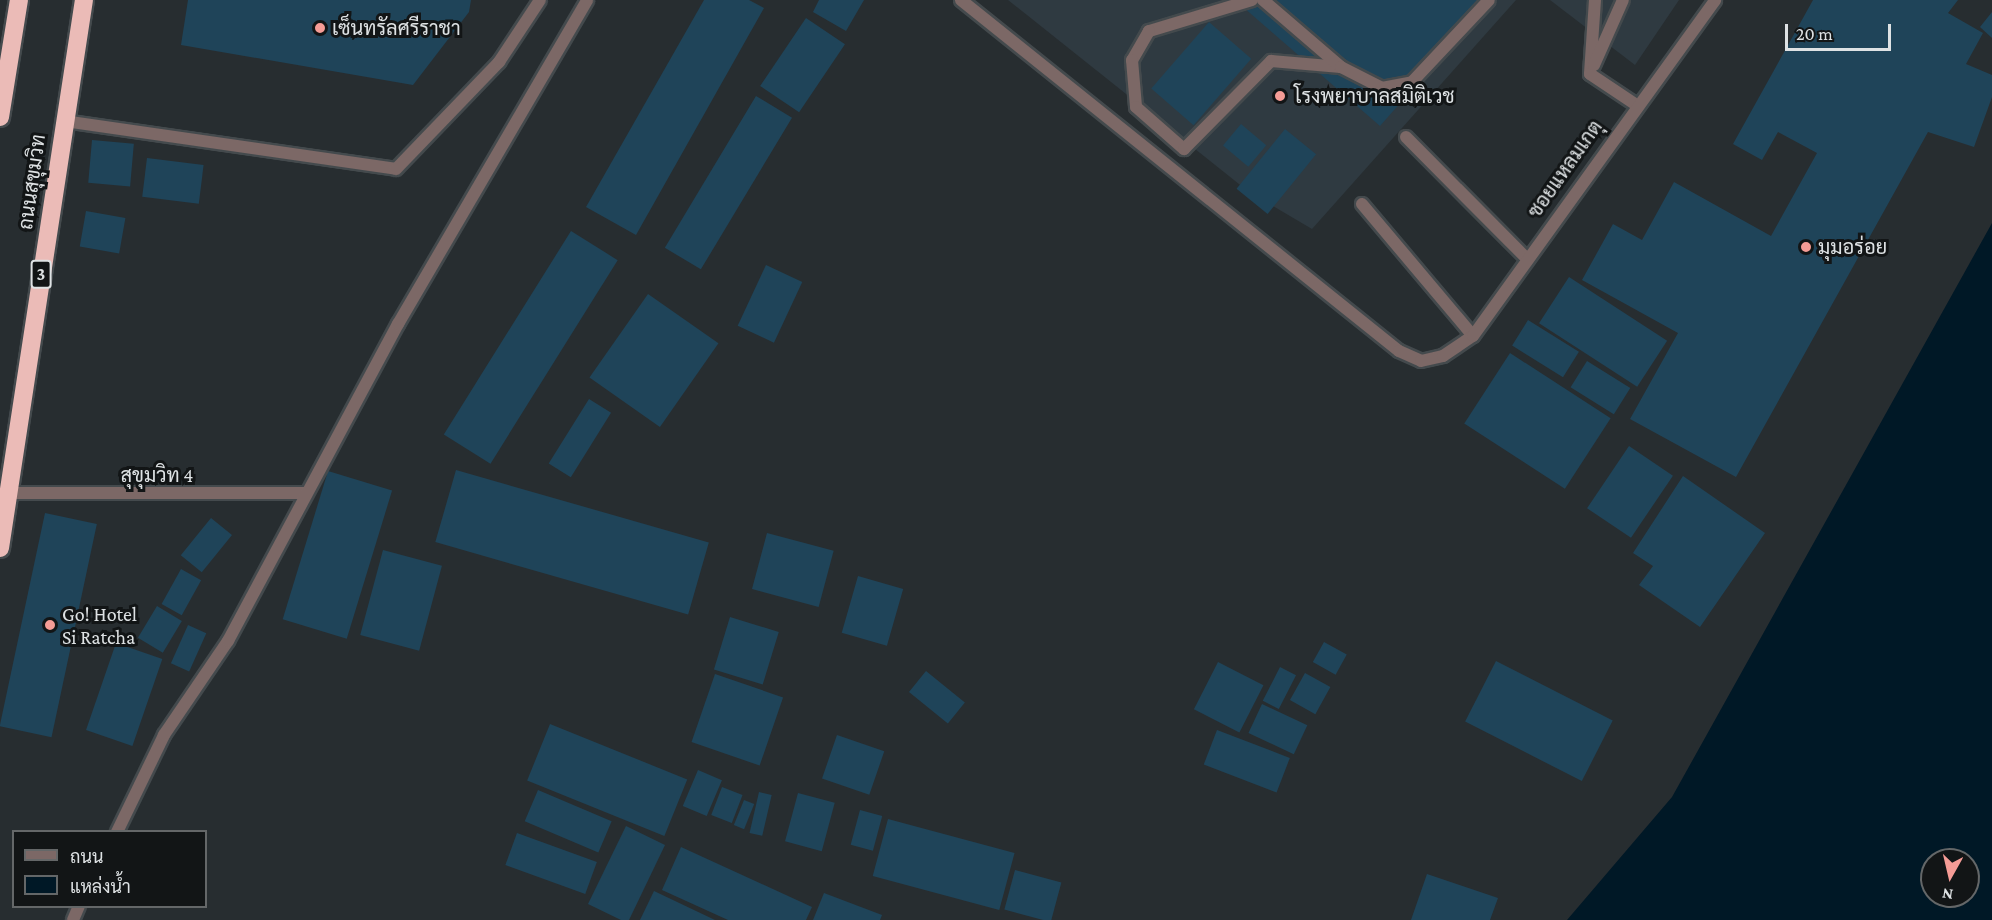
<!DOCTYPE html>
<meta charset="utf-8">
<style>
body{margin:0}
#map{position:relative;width:1992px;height:920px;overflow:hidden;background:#272d30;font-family:"Crimson Pro",Sarabun,serif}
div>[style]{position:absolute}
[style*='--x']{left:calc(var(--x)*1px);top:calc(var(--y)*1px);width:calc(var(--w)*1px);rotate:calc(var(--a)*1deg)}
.built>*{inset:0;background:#2f3a41}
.water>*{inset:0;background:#001826}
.building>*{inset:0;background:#1f4459;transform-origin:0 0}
.roads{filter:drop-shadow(2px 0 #444a4d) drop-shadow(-2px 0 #444a4d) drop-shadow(0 2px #444a4d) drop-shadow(0 -2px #444a4d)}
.lane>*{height:12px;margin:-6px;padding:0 6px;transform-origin:6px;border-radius:6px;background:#7c6866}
.street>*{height:12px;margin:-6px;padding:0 6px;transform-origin:6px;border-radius:6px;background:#7c6866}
.highway>*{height:18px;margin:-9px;padding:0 9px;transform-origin:9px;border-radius:9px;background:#ebbbb7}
.dots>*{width:16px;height:16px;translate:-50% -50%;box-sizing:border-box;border:3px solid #121516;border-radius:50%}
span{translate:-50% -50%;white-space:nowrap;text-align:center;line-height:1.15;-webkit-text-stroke:6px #121516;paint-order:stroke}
.shield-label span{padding:2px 4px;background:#121516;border:2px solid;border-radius:4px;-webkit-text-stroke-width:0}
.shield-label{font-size:18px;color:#dee2e4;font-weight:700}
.poi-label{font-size:20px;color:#dee2e4}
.left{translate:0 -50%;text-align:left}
.street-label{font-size:20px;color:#dee2e4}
.legend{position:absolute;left:12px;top:830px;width:195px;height:78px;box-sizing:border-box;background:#121516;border:2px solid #646768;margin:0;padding:8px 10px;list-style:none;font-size:18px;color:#dee2e4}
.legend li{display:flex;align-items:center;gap:12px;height:30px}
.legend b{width:30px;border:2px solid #646768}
.north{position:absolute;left:1920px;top:848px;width:60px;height:60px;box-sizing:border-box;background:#121516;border:2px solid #646768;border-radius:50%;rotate:188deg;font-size:16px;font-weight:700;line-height:24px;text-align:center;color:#dee2e4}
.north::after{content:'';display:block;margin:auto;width:21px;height:27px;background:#f59c96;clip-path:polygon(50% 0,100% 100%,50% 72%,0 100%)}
.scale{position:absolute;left:1785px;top:24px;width:106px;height:27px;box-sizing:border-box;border:3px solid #dee2e4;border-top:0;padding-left:8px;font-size:18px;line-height:21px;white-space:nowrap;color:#dee2e4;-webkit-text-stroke:4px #121516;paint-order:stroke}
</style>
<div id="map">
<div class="built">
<i style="clip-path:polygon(1008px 0,1516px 0,1312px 229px,1249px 192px)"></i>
<i style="clip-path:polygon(1550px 0,1679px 0,1635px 65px)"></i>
</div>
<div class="water">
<i style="clip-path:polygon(evenodd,1992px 223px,1992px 920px,1567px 920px,1672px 797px,1992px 223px,1932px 860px,1968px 860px,1968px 896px,1932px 896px,1932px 860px)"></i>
</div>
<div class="building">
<i style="clip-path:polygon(188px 0,471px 0,469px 12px,413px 85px,181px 45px)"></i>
<i style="clip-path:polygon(704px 0,749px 0,764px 8px,636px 235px,586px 207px)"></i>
<i style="clip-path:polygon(819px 0,864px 0,846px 31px,813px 12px)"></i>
<i style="clip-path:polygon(1235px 0,1491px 0,1380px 126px)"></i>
<i style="clip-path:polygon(1813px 0,1958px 0,1948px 13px,1983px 33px,1966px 64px,1992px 75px,1992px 97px,1974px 147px,1928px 132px,1736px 477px,1630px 419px,1678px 333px,1582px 280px,1613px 224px,1642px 240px,1674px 182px,1771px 236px,1817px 153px,1778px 132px,1762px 160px,1733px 144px)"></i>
<i style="clip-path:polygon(1992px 12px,1992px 38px,1980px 27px)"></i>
<i style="left:806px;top:18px;width:47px;height:82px;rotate:34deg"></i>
<i style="left:1209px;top:22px;width:56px;height:88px;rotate:41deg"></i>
<i style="left:756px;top:96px;width:42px;height:177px;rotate:31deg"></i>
<i style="left:1241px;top:124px;width:33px;height:28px;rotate:40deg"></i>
<i style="left:1285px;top:129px;width:40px;height:77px;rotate:39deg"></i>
<i style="left:92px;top:140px;width:42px;height:43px;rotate:5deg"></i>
<i style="left:147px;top:158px;width:57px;height:39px;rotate:7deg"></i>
<i style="left:86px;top:211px;width:40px;height:36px;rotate:10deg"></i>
<i style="left:571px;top:231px;width:55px;height:240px;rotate:32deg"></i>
<i style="left:766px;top:265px;width:40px;height:67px;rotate:25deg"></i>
<i style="left:1569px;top:277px;width:117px;height:55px;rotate:33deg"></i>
<i style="left:648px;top:294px;width:86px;height:102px;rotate:35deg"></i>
<i style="left:1528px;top:320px;width:60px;height:30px;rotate:32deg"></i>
<i style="left:1510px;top:353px;width:120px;height:84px;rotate:33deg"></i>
<i style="left:1587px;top:361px;width:51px;height:31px;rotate:32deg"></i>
<i style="left:589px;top:399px;width:26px;height:76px;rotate:32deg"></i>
<i style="left:1629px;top:446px;width:53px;height:75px;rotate:34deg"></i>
<i style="left:456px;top:470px;width:263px;height:75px;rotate:16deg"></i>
<i style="left:328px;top:471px;width:67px;height:155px;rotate:17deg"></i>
<i style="clip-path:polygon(1683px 476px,1765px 533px,1700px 627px,1639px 585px,1653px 566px,1633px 553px)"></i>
<i style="left:45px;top:513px;width:53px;height:218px;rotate:12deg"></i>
<i style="left:211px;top:518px;width:27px;height:48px;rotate:39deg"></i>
<i style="left:767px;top:533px;width:69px;height:58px;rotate:15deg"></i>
<i style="left:383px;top:550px;width:61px;height:88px;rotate:15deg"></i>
<i style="left:181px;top:569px;width:23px;height:40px;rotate:29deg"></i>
<i style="left:858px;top:576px;width:47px;height:59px;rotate:16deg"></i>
<i style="left:157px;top:606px;width:29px;height:37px;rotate:31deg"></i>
<i style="left:730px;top:617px;width:51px;height:55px;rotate:17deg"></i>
<i style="left:188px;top:625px;width:20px;height:42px;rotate:24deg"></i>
<i style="left:1324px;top:642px;width:26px;height:23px;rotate:29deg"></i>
<i style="left:116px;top:643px;width:49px;height:92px;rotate:19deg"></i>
<i style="left:1496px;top:661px;width:131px;height:68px;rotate:27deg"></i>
<i style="left:1218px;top:662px;width:51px;height:53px;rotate:27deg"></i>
<i style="left:1280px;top:667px;width:18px;height:38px;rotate:27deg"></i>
<i style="left:926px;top:671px;width:50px;height:27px;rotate:39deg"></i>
<i style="left:1305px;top:673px;width:29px;height:31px;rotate:29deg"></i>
<i style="left:715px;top:674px;width:72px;height:72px;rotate:19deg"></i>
<i style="left:1262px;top:704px;width:50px;height:32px;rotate:25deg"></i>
<i style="left:550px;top:724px;width:148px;height:61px;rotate:22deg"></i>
<i style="left:1217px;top:730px;width:78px;height:37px;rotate:21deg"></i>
<i style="left:837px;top:735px;width:50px;height:46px;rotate:19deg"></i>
<i style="left:698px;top:770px;width:26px;height:39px;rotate:23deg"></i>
<i style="left:722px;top:787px;width:22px;height:30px;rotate:21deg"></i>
<i style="left:538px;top:790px;width:80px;height:34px;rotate:23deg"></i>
<i style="left:759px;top:792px;width:13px;height:42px;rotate:13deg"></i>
<i style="left:798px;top:793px;width:38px;height:50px;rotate:15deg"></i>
<i style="left:744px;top:800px;width:11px;height:27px;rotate:22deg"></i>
<i style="left:860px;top:810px;width:23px;height:36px;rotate:15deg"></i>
<i style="left:888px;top:819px;width:131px;height:59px;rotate:15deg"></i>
<i style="clip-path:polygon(626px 826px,665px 845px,629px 920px,621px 920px,588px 904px)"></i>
<i style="left:517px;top:833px;width:85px;height:34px;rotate:20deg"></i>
<i style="clip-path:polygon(681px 847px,812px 907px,806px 920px,728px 920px,662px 890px)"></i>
<i style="left:1015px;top:870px;width:48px;height:41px;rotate:15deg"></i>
<i style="clip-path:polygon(1427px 874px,1498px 898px,1490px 920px,1411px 920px)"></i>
<i style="clip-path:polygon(654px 891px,715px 920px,640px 920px)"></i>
<i style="clip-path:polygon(824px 893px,882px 915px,880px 920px,813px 920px)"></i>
</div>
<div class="roads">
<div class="lane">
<i style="--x:1252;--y:0;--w:108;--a:163.2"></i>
<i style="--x:1149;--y:31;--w:34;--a:120"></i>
<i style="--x:1132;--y:60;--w:47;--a:85.1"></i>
<i style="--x:1136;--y:107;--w:64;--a:41.2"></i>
<i style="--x:1184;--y:149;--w:124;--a:-45.3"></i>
<i style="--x:1271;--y:61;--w:70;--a:4.9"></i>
<i style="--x:1263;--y:0;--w:103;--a:40.7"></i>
<i style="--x:1341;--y:67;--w:46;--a:27.1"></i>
<i style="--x:1382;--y:88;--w:31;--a:-11"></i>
<i style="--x:1412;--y:82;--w:112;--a:-46.8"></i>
<i style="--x:1595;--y:0;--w:74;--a:93.9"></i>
<i style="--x:1590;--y:74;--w:54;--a:33.7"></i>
<i style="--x:1594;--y:65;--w:71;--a:-66"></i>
<i style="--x:64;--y:121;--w:335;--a:8.2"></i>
<i style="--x:396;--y:169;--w:149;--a:-46.1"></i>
<i style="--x:499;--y:62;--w:74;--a:-56.5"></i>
<i style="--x:1406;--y:137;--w:170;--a:45.2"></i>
<i style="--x:1362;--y:204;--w:172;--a:49.9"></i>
</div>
<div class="street">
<i style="--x:961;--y:0;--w:561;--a:38.71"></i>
<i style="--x:1399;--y:351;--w:24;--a:24"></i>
<i style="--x:1421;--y:361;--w:23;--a:-13"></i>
<i style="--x:1443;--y:356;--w:36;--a:-34"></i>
<i style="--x:1473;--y:336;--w:414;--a:-54.2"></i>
<i style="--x:9;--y:493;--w:296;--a:0"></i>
<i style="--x:117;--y:832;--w:108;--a:-64.1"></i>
<i style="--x:164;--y:735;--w:114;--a:-55.8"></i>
<i style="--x:228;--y:641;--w:360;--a:-61.8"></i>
<i style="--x:398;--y:324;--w:375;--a:-59.7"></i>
<i style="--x:73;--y:920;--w:15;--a:-67"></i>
</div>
<div class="highway">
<i style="--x:0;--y:117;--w:119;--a:-80.8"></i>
<i style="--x:0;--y:548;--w:554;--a:-81.29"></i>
</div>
</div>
<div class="dots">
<i style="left:320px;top:28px;background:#f59c96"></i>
<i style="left:1280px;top:96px;background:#f59c96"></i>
<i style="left:1806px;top:247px;background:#f59c96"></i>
<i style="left:50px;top:625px;background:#f59c96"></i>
</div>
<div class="shield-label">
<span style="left:41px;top:274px">3</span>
</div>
<div class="poi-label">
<span class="left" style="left:332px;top:28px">เซ็นทรัลศรีราชา</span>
<span class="left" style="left:1294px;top:96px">โรงพยาบาลสมิติเวช</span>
<span class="left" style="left:1818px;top:247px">มุมอร่อย</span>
<span class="left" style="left:62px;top:626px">Go! Hotel<br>Si Ratcha</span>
</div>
<div class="street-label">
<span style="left:1565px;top:169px;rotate:-55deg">ซอยแหลมเกตุ</span>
<span style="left:32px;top:182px;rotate:-82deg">ถนนสุขุมวิท</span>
<span style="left:157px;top:475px">สุขุมวิท 4</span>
</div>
<ul class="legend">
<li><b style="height:8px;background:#7c6866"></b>ถนน</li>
<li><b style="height:16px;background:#001826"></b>แหล่งน้ำ</li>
</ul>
<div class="north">N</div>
<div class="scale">20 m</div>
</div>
